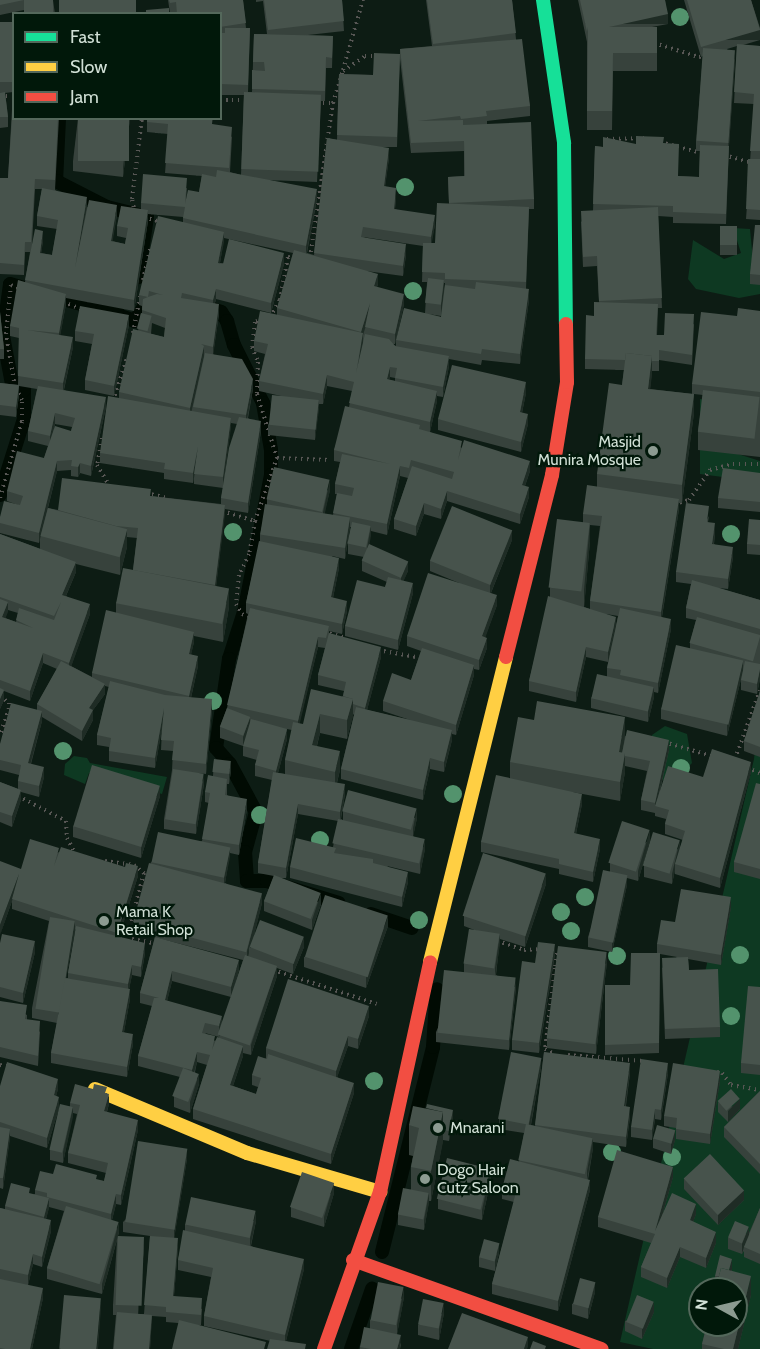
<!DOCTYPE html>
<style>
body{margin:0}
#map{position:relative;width:760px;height:1349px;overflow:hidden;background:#0d1c14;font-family:Cabin,sans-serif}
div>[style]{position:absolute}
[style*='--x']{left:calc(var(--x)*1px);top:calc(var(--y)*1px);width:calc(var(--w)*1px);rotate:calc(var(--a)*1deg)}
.green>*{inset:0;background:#0e3922}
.stream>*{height:14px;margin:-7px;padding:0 7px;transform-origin:7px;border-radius:7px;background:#010b03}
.path>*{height:4px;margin-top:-2px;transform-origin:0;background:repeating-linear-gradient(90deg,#585755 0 1.5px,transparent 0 6px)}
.fast>*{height:14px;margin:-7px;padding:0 7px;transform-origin:7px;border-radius:7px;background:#16e098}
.slow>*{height:14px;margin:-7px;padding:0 7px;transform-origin:7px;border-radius:7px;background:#ffcf43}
.jam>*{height:14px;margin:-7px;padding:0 7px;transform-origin:7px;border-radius:7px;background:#f24e42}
.trees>*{width:18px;height:18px;margin:-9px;border-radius:50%;background:#53936d}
.wall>*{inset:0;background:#37423c;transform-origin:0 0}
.shaded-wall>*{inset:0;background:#1f2c25;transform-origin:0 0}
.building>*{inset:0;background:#47534c;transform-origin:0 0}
.dots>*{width:16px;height:16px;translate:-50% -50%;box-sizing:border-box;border:3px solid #01180a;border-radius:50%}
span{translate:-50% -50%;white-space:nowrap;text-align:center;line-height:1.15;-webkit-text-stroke:4.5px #01180a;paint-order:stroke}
.poi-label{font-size:16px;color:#d0dfd5}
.right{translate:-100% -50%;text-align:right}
.left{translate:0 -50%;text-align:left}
.legend{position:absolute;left:12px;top:12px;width:210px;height:108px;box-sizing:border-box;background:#01180a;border:2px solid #54685b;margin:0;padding:8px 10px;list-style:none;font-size:18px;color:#d0dfd5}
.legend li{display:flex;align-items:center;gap:12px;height:30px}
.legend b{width:30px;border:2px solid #54685b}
.north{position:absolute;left:688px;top:1277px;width:60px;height:60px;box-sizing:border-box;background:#01180a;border:2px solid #54685b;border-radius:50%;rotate:278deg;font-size:16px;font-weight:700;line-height:24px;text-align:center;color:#d0dfd5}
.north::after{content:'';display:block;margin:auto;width:21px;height:27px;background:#8c9b91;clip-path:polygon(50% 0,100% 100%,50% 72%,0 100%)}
</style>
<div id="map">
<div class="green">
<i style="clip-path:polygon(733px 228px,750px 229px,753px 260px,760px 260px,760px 294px,739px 298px,696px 289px,688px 279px,693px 240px,724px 259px,741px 253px)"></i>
<i style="clip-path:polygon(700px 399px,732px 403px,738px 454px,760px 461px,760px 482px,700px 474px)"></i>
<i style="clip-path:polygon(evenodd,760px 696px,760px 1349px,653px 1349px,620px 1342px,754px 759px,760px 696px,700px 1289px,736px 1289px,736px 1325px,700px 1325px,700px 1289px)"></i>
<i style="clip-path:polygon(665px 726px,687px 734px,692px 763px,679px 776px,664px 781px,649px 762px,652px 735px)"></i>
<i style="clip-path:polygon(74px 756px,87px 758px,90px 763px,167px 777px,162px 794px,89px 773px,85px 784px,64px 775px,65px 764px)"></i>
</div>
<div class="stream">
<i style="--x:59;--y:118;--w:63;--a:92.7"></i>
<i style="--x:56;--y:181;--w:57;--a:27"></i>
<i style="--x:107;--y:207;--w:41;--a:14"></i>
<i style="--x:147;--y:217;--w:61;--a:98.5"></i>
<i style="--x:203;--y:306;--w:19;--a:18"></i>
<i style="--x:221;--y:312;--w:11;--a:56"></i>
<i style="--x:227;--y:321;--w:25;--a:74"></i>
<i style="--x:234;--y:345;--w:65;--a:63.4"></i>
<i style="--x:263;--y:403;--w:48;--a:80.3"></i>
<i style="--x:271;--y:450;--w:25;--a:90"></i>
<i style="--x:271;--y:475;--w:140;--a:101.1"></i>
<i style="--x:244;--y:612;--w:49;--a:107.7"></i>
<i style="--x:229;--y:659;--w:90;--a:98.3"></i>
<i style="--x:216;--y:748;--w:21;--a:49"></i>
<i style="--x:230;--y:764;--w:55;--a:61.6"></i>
<i style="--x:256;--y:812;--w:41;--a:105.4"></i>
<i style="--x:245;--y:852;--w:29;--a:86"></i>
<i style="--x:247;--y:881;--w:20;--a:0"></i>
<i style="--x:267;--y:881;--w:75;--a:17"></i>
<i style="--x:112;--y:313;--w:24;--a:19"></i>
<i style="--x:135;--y:321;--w:19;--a:-58"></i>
<i style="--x:145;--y:305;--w:12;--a:-9"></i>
<i style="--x:0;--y:495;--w:80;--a:-72.5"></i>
<i style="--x:24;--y:419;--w:29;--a:-90"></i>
<i style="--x:24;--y:390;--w:13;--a:-153"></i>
<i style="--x:12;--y:384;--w:49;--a:-100.6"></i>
<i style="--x:3;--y:336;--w:52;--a:-82.3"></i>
<i style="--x:10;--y:284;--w:96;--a:15.8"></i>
<i style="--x:102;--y:310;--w:15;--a:-4"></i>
<i style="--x:371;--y:914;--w:43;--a:18.9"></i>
<i style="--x:382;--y:1252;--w:211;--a:-76"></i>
<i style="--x:433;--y:1047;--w:58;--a:-86.1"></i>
<i style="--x:351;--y:1349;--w:64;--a:-70.7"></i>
</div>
<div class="path">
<i style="--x:654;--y:43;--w:47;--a:17.3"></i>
<i style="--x:699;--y:57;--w:8;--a:-7"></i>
<i style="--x:343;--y:70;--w:73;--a:-74.1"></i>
<i style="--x:0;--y:96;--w:14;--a:0"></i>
<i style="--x:220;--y:100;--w:27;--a:0"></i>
<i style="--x:317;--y:103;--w:16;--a:0"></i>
<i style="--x:607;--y:139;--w:40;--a:-1.4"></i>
<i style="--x:660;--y:142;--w:47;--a:14.9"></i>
<i style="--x:724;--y:155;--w:37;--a:16"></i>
<i style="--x:135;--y:213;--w:14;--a:-102"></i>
<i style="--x:132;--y:199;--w:82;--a:-83"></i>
<i style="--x:144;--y:217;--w:14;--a:17"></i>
<i style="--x:157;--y:221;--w:3;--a:108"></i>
<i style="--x:310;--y:258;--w:157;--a:-81.6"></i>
<i style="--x:333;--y:103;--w:34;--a:-73"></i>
<i style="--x:343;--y:71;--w:27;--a:-34"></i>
<i style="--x:365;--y:56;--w:13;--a:0"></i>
<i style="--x:143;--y:280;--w:32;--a:-77"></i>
<i style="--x:63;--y:302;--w:22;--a:21"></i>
<i style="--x:270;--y:317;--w:20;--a:-60"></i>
<i style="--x:280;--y:300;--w:44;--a:-79.5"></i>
<i style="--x:288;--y:257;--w:7;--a:8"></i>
<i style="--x:263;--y:319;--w:9;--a:159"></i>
<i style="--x:255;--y:322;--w:25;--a:97"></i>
<i style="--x:252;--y:347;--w:16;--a:68"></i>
<i style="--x:258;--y:362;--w:32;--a:92"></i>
<i style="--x:257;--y:394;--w:67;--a:72.6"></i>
<i style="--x:277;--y:458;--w:53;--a:2.2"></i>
<i style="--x:133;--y:333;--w:38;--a:-79"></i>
<i style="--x:113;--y:401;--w:45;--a:-72"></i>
<i style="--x:102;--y:438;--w:27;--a:100"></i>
<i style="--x:97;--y:465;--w:23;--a:59"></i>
<i style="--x:146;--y:493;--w:23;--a:13"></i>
<i style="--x:0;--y:498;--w:80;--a:-74.1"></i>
<i style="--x:22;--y:421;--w:21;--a:-90"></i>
<i style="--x:22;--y:400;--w:15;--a:-118"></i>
<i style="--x:15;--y:387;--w:54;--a:-99.6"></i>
<i style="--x:6;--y:334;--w:49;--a:-84.2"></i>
<i style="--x:11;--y:285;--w:11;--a:22"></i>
<i style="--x:674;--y:504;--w:16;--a:-15"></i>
<i style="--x:689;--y:500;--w:37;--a:-55"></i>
<i style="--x:710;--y:470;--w:24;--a:-15"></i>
<i style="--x:733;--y:464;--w:27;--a:0"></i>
<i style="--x:222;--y:511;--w:34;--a:17"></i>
<i style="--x:255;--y:521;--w:34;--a:100"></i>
<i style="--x:249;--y:554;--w:23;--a:115"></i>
<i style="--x:239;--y:575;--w:29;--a:96"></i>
<i style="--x:236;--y:604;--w:12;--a:59"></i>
<i style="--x:242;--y:614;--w:11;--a:22"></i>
<i style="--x:255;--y:521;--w:67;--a:-70.8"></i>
<i style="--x:324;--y:632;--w:20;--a:15"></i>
<i style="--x:378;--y:650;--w:44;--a:10.5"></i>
<i style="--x:0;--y:696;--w:11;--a:38"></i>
<i style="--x:9;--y:703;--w:5;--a:90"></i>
<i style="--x:9;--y:708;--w:29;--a:108"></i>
<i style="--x:664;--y:742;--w:53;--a:16.4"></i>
<i style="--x:735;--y:759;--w:73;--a:-70.1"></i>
<i style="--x:747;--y:768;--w:14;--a:21"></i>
<i style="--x:18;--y:796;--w:54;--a:27.5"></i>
<i style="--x:66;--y:821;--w:17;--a:87"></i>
<i style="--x:67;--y:838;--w:17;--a:62"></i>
<i style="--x:105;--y:861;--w:29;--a:8"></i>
<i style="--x:134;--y:865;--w:13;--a:39"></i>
<i style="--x:144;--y:873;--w:58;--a:105"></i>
<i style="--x:129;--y:929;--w:10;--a:73"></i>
<i style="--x:132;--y:939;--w:26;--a:11"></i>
<i style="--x:497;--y:941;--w:28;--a:18"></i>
<i style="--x:524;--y:950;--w:18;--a:-3"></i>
<i style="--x:552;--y:950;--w:5;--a:37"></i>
<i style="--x:556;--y:953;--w:15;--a:94"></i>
<i style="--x:555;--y:968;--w:82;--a:97"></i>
<i style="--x:545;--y:1049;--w:10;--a:29"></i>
<i style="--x:273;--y:970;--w:109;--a:18.1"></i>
<i style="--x:568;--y:1055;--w:76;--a:4.5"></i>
<i style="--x:0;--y:1065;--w:11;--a:10"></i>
<i style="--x:717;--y:1072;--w:5;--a:11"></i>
<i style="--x:722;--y:1073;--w:15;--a:53"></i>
<i style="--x:731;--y:1085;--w:29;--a:10"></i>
</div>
<div class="fast">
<i style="--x:543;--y:0;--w:145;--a:81.6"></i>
<i style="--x:564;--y:143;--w:181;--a:89.4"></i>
</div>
<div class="slow">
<i style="--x:430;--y:962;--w:314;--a:-76"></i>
<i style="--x:95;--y:1089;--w:165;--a:22.8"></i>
<i style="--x:247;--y:1153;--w:139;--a:16.3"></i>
</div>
<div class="jam">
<i style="--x:506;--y:657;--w:188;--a:-75.8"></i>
<i style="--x:552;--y:475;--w:94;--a:-80.8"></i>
<i style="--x:567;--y:382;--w:58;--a:-91"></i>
<i style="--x:353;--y:1260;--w:264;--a:19.7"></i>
<i style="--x:324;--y:1349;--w:167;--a:-70.4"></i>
<i style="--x:380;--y:1192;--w:235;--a:-77.7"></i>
</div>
<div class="trees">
<i style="left:680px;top:17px"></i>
<i style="left:405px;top:187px"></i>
<i style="left:413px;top:291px"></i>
<i style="left:233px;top:532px"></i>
<i style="left:731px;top:534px"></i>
<i style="left:213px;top:701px"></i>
<i style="left:63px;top:751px"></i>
<i style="left:681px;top:768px"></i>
<i style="left:453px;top:794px"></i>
<i style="left:260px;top:815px"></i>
<i style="left:320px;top:840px"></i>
<i style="left:585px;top:897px"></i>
<i style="left:561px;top:912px"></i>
<i style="left:419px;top:920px"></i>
<i style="left:571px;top:931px"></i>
<i style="left:740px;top:955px"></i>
<i style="left:617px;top:956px"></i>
<i style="left:731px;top:1016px"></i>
<i style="left:374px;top:1081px"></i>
<i style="left:612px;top:1152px"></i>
<i style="left:672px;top:1157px"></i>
</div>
<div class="wall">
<i style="clip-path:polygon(0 0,53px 0,55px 14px,24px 14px,24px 10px,0 15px)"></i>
<i style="clip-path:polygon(evenodd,168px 0,243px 0,246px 28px,250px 28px,248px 92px,252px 92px,254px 34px,267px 34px,263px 1px,256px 2px,256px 0,342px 0,344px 31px,308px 35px,333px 36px,332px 68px,326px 68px,325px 101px,321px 101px,317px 182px,268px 180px,317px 199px,307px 253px,314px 255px,327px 138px,337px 140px,339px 74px,373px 75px,400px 54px,397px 147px,382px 147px,389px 158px,385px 186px,396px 198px,395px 209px,435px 225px,431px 243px,435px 243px,449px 204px,448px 177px,464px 176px,464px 151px,411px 153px,400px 59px,400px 49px,432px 46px,426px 0,512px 0,516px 39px,530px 106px,530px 116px,487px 121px,487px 124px,534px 199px,534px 209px,529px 209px,526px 289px,529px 300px,520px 364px,482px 360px,481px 365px,449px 359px,449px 366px,443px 397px,437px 396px,437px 401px,430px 432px,462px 448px,530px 471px,525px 486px,529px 497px,520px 524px,447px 501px,441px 519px,424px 514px,416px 536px,394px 529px,394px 519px,408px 478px,400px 476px,387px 535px,371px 531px,369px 544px,408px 571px,403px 581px,413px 593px,398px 650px,345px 636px,345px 626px,385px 587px,387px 582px,362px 571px,362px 561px,364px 557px,348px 554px,348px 544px,351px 527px,350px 527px,345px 559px,332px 556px,339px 568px,333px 598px,347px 611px,342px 634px,329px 631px,329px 633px,381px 657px,367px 710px,410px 720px,383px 711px,383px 701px,411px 680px,421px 651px,407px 646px,407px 636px,459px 583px,430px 571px,430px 561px,512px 540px,491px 593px,497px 605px,485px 637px,487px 648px,479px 670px,474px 669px,474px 675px,456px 735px,452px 734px,452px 740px,444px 772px,430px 769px,423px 800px,341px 779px,341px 769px,354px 715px,353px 714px,347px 739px,320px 733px,317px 746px,340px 770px,337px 783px,345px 794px,341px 819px,343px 820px,343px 811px,417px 818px,413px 836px,425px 849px,420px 874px,387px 866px,408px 882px,402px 907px,290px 878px,290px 867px,333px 847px,338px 821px,298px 814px,286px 878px,281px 878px,321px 904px,312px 930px,264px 911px,264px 901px,274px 876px,258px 873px,258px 863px,272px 780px,255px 776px,255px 765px,257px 760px,243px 756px,243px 746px,220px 738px,220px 727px,227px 708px,248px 614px,246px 613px,246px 603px,260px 541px,260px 535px,267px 505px,267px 499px,330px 490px,324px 514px,333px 515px,337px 494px,335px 494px,335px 484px,340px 462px,334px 461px,334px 450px,349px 407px,352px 391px,327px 386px,323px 404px,319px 404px,315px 440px,268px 435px,268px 425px,281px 396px,259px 391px,259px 381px,265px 354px,254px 351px,254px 341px,277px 315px,277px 308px,293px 253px,224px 238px,220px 263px,284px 264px,271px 313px,216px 299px,215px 303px,219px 314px,213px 354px,253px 389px,248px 418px,261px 431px,248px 513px,225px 509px,216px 586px,229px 607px,223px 642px,194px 636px,194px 642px,191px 654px,198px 666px,191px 698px,212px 710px,206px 774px,198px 773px,204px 784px,196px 834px,164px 829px,164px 819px,172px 770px,173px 751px,161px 750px,162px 728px,155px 768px,109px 761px,109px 747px,97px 745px,97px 735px,109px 687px,105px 686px,105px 694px,93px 710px,93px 720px,82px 741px,42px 717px,42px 721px,31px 764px,44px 777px,39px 797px,21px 792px,21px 800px,12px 827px,0 822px,0 782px,18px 789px,18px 781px,19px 775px,0 770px,0 744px,37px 710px,37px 704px,57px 669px,43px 663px,30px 701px,4px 691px,4px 700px,0 709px,0 534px,40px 549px,40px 538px,39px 543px,0 533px,0 517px,18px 505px,7px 501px,7px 491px,44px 458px,48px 446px,28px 441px,28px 431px,37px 389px,19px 386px,19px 395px,16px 417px,0 415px,0 383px,18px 385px,19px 338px,10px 336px,10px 326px,25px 282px,30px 252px,25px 252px,24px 275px,0 274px,0 178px,8px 178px,13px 92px,5px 93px,8px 117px,8px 127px,0 128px,0 23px,14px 22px,14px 118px,59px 118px,55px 190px,87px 207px,117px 215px,112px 241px,125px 244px,126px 238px,117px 236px,117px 226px,141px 209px,141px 203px,187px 188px,186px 200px,199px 192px,202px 176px,165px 173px,168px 134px,147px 132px,147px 118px,213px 118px,212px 124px,232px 137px,230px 172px,241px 175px,244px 95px,220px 95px,220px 14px,170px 13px,168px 0,35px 189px,42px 189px,37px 216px,37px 226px,57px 229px,52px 255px,41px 253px,43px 241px,32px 245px,35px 189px,168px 0,148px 214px,183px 217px,183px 222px,139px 295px,139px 305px,142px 306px,142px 314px,141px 313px,138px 331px,119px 392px,119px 398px,100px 453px,100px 463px,164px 473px,164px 479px,193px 483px,194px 476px,194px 484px,223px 488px,231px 423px,237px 424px,221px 498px,221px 504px,151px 496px,58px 510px,48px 508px,57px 471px,71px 470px,71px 476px,78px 477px,80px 473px,91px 476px,106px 407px,64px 390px,73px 347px,60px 335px,66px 304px,66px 298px,134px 311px,148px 221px,148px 214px,168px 0,363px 237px,423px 246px,422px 282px,427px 282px,425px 313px,396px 340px,396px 346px,393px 344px,395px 344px,404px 304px,377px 287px,378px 284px,366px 271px,403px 276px,406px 255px,363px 237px,168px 0,444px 283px,445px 283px,441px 317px,428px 314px,441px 316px,444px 291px,444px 283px,168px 0,152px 323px,165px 328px,164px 337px,151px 334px,152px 323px,168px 0,390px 377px,395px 378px,395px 381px,389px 380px,390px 377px,168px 0,55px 424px,72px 427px,71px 431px,54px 430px,55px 424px,168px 0,127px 537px,137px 538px,133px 570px,116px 603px,116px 613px,92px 673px,92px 677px,71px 666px,90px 614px,66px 596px,76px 572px,76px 564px,120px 575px,127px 547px,127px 537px,168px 0,8px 610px,18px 613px,16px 622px,5px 618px,8px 610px,168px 0,318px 647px,325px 648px,318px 675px,318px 685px,344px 691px,343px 696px,303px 724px,299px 724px,318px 647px,168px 0,287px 729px,292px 730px,285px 760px,285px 774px,278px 773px,287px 739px,287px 729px)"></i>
<i style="clip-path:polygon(578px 0,665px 0,668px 24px,652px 27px,657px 27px,657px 71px,613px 71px,612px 130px,587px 130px,587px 42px)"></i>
<i style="clip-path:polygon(evenodd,684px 0,751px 0,760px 28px,760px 40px,743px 45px,760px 46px,760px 220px,746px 219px,754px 104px,734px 103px,737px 46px,727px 49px,735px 60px,729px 146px,726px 224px,673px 223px,673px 217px,658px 216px,662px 308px,658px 308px,657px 335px,664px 335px,694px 324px,692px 365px,659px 360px,659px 371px,652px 371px,650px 389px,692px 394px,692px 384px,737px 316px,760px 311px,760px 457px,698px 450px,698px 432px,703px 395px,694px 394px,694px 413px,682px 503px,679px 503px,679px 509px,662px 617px,671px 629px,658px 693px,654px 692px,654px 697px,648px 722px,591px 708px,591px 698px,607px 676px,607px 668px,618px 616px,606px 614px,616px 627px,608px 662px,586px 657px,576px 702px,529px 691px,529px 681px,550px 597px,550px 588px,583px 522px,583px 514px,597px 487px,597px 474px,622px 385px,624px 370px,585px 369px,585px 359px,594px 316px,599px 302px,597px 266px,583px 267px,581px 222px,593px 211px,595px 146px,603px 147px,636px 144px,664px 143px,678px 176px,699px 177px,700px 151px,696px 151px,696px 141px,703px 56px,701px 57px,684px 0,590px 525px,600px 526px,590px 601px,590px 609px,584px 607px,590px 541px,590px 525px)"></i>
<i style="clip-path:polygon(78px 118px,130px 118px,123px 177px,73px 171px,73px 161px)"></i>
<i style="clip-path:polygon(760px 225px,760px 285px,750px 284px,750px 274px)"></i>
<i style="left:720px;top:226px;width:17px;height:29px"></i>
<i style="clip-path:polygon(0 312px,4px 349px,4px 359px,0 359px)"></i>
<i style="clip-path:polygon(129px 325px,114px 396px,85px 390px,85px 380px,92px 344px,75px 341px,75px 331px)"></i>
<i style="clip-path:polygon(526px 393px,522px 413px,528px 424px,521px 452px,438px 430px,438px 419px)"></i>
<i style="clip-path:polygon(760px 473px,760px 512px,718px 508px,718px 498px)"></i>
<i style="clip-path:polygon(709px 516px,708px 522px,715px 534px,714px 544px,733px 557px,728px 589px,718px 588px,760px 600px,760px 679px,757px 694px,741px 690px,741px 680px,743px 671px,727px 736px,661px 719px,661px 709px,690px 648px,690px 643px,696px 620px,686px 618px,686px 608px,691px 584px,676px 582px,676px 572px)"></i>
<i style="clip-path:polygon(760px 520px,760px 555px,747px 554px,747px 544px)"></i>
<i style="clip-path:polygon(760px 691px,760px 757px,744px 751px,744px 741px)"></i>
<i style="clip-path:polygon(625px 736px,669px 750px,660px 791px,703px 777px,751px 772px,720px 888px,675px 874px,675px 870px,672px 884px,644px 877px,644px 866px,680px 848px,683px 840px,665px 834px,665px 824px,666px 819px,655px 816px,655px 812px,655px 813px,641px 810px,641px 800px,647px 771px,625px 766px,625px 772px,620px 801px,572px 792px,582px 804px,576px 834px,600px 849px,593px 882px,559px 874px,559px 869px,481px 852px,481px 842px,510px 778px,510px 762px)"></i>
<i style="clip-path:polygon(evenodd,214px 759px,231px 771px,229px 784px,227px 784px,227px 795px,247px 809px,239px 855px,230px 853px,225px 883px,262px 903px,254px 935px,304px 947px,293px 974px,277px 968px,277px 976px,251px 1055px,243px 1053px,243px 1056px,233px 1086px,256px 1094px,258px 1087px,252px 1085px,252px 1075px,266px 1058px,266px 1048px,369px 1016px,358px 1049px,348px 1046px,337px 1077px,354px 1093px,331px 1164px,193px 1119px,193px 1109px,207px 1065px,197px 1062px,195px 1072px,199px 1084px,190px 1113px,174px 1107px,174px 1097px,180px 1077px,138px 1066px,138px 1056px,152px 1006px,140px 1003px,140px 993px,155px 937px,239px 970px,231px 997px,172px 981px,167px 1001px,222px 1026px,243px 960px,134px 932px,134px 922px,151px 862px,202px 841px,209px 803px,205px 802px,205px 792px,213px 776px,214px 759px,205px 1033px,219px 1037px,219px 1035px,219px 1037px,215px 1041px,205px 1033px)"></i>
<i style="clip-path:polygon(760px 784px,760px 879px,734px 872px,734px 862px)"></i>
<i style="clip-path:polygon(160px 796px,141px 858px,73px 837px,73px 826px)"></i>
<i style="clip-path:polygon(650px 840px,638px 881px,627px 878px,627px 885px,612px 952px,588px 947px,588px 937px,610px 871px,610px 863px)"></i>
<i style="clip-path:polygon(evenodd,59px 852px,138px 876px,119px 937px,145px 953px,141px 977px,132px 975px,129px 989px,130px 999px,124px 1032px,133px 1044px,127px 1077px,51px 1063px,51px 1053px,57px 1023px,32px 1018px,32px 1008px,49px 921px,12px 909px,12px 901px,0 935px,21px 869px,59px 852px,75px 929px,76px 930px,68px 973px,68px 978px,66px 978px,75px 929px)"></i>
<i style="clip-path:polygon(546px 884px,525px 947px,500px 939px,496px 975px,516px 988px,509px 1050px,436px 1042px,436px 1032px,464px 972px,464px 964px,477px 931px,464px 926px,464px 916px)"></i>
<i style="clip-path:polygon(731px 907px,721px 965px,688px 959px,689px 970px,720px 1027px,720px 1037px,665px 1039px,662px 968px,677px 957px,660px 954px,659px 1053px,605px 1055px,605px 985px,630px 985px,657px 953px,657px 944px,675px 922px)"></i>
<i style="clip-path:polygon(388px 926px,366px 988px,304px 967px,304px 957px)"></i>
<i style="clip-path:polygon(0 943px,35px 952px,23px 1003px,0 997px)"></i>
<i style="clip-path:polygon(555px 954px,539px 1053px,512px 1050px,512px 1040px)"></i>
<i style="clip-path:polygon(607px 962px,596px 1054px,547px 1048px,547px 1038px)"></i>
<i style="clip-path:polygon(760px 987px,760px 1075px,741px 1073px,741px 1063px)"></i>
<i style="clip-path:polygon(0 1001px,27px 1015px,27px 1020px,40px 1032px,38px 1066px,0 1057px)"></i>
<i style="clip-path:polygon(544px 1052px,630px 1073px,626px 1106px,630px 1117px,626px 1147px,593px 1142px,593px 1148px,588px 1180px,590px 1190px,558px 1311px,492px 1294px,492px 1284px,514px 1202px,502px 1199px,502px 1189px,519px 1162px,524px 1133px,499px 1129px,499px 1119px,541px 1068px,531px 1125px,535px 1126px)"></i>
<i style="clip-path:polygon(668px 1073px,661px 1120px,655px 1119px,652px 1140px,631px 1137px,631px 1127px)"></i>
<i style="clip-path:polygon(720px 1081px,710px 1144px,676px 1139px,676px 1128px,664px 1126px,664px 1116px)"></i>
<i style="clip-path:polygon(0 1086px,58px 1089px,56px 1096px,59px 1108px,47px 1148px,10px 1136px,3px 1189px,0 1188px)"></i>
<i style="clip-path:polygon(760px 1091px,760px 1174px,724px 1137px,724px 1127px)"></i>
<i style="clip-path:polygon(107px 1093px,109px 1104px,107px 1112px,138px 1130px,121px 1205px,116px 1204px,112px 1220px,119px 1232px,118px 1236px,144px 1247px,138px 1314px,144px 1314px,150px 1236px,123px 1232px,123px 1222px,187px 1159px,174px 1238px,178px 1248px,174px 1296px,202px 1309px,201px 1325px,198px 1325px,266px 1349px,178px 1323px,166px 1322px,166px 1317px,152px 1316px,150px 1349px,113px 1349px,116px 1315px,113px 1315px,113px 1305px,117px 1240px,102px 1294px,47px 1279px,47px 1268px,64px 1211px,49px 1207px,46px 1219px,51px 1231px,42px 1267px,33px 1264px,28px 1285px,43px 1298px,32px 1349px,0 1349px,0 1208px,5px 1209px,5px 1206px,35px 1194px,35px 1190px,53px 1174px,104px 1181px,106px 1173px,68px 1163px,68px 1153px,77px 1114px,73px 1113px,63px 1163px,50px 1160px,50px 1150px,70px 1106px,70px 1103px)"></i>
<i style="clip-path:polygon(718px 1102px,740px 1109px,728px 1122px,718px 1112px)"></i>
<i style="clip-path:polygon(453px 1120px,449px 1141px,443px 1140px,431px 1201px,429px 1201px,424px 1230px,398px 1225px,398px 1215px,411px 1189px,411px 1167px,413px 1156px,409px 1155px,409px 1125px)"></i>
<i style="clip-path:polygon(653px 1138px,675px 1140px,671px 1154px,653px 1148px)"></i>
<i style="clip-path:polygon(673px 1177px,663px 1213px,696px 1214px,693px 1222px,716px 1243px,706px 1268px,680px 1257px,667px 1288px,641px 1277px,641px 1267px,651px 1243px,598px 1227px,598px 1217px)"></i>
<i style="clip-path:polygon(491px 1179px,482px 1220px,438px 1209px,438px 1199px)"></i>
<i style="clip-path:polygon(684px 1179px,744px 1200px,718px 1225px,684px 1189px)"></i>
<i style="clip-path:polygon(334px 1193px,324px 1227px,291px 1217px,291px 1207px)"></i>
<i style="clip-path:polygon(760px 1208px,760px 1264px,744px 1257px,744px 1251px,742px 1254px,728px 1249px,728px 1238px,749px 1233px)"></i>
<i style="clip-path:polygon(256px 1221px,251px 1246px,304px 1269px,286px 1341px,306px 1349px,204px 1326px,204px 1316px,211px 1277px,178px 1270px,178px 1260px,185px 1230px,185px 1224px)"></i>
<i style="clip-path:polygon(499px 1253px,495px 1271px,479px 1267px,479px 1257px)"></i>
<i style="clip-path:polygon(732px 1269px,732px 1271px,751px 1295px,738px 1349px,702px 1349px,702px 1344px,716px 1286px,715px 1286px,715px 1276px)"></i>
<i style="clip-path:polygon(595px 1292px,588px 1319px,572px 1314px,572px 1304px)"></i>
<i style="clip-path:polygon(404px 1297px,397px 1334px,401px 1345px,400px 1349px,360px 1349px,360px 1347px,370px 1328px,370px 1320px)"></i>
<i style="clip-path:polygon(654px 1312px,642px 1339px,625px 1331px,625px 1321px)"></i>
<i style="clip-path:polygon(444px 1313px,439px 1340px,418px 1335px,418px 1325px)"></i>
</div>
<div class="shaded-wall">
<i style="left:668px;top:14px;width:10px;height:83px;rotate:90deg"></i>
<i style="left:760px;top:30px;width:10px;height:61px;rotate:90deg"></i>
<i style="clip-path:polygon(735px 50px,735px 60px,728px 154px,728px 144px)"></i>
<i style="clip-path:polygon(129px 118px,130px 118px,123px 177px,123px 167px)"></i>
<i style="clip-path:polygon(389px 148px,389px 158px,384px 196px,384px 186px)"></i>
<i style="clip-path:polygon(396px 188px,396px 198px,394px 219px,394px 209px)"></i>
<i style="clip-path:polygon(317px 189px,317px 199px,306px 256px,306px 246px)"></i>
<i style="clip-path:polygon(87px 197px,87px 207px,75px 268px)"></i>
<i style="clip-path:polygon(117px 205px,117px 215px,111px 251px,111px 241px)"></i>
<i style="clip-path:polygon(148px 210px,148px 221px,134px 311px,134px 300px)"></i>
<i style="clip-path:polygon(435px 215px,435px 225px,431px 248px,431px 237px)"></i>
<i style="clip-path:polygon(43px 231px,43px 241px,40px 263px,40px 253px)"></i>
<i style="clip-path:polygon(224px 232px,224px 242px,218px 273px,218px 263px)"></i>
<i style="clip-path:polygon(406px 244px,406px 255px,403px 276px,403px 266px)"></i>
<i style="clip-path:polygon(284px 253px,284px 264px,271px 313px,271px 303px)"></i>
<i style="clip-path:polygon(378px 274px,378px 284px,374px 296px,374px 286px)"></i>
<i style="clip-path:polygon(444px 280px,444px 291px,441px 316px,441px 305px)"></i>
<i style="clip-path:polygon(216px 289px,216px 299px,213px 310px,213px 300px)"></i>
<i style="clip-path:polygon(529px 289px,529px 300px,520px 364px,520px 354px)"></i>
<i style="clip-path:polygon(66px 294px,66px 304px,59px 343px,59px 333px)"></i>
<i style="clip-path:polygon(404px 294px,404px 304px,395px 344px,395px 334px)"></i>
<i style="clip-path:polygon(370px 303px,370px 313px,363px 335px,363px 344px,356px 383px,361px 342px,361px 332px)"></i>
<i style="clip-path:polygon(219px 304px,219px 314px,213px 357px,213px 347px)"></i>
<i style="clip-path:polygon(129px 315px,129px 325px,114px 396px,114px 386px)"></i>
<i style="clip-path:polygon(73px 337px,73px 347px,63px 393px,63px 383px)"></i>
<i style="clip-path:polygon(204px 346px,204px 356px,190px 418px,190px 408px)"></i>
<i style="clip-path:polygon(449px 356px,449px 366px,443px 397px,443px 387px)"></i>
<i style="clip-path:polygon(652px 356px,652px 375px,648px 407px,648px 389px)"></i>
<i style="clip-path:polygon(390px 367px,390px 377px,387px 389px,387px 379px)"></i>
<i style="clip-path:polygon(327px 375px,327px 386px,323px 404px,323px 394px)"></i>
<i style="clip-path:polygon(253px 379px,253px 389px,246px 425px,246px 415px)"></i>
<i style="clip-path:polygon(526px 382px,526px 393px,520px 422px,520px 412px)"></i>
<i style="clip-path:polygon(19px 385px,19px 395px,16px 417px,16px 407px)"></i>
<i style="clip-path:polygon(437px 391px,437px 401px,430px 432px,430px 422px)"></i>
<i style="clip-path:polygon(694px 394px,694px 413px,682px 503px,682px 485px)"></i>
<i style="clip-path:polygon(106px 397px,106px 407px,91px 476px,91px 466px)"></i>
<i style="clip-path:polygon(319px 400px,319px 410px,315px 440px,315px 430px)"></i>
<i style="clip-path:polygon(55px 413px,55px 424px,50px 446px,50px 436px)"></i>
<i style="clip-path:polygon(528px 414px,528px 424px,521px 452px,521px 442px)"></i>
<i style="clip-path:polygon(231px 418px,231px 428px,223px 488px,223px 477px)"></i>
<i style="clip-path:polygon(261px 421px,261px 431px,248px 513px,248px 503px)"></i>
<i style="clip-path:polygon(198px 446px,198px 456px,193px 483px,193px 473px)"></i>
<i style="clip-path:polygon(57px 461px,57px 471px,39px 543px,39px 533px)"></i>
<i style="clip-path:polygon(530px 461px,530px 471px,522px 495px,522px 485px)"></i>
<i style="clip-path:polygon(80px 463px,80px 473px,78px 477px,78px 467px)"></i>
<i style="clip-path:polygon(400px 466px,400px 476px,387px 535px,387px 524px)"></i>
<i style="clip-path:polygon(330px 480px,330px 490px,323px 522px,323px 512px)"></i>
<i style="clip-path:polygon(529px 487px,529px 497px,520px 524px,520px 514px)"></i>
<i style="clip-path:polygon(447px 491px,447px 501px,441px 519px,441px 509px)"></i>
<i style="clip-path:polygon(679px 499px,679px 509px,661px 622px,661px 612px)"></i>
<i style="clip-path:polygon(424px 503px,424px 514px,416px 536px,416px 526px)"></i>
<i style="clip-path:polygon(225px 505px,225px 515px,215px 596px,215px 585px)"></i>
<i style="clip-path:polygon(350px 518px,350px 528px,345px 559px,345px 548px)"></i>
<i style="clip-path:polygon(590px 523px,590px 541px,584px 609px,584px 590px)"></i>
<i style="clip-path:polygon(715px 523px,715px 534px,712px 554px,712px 544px)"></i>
<i style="clip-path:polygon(371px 526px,371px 536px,367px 558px,367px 548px)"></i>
<i style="clip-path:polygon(127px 529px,127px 547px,120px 575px,120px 557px)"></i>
<i style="clip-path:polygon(512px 530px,512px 540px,490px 595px,490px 585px)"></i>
<i style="clip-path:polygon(733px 547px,733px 557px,728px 589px,728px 579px)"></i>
<i style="clip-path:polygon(339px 558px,339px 568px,331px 607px,331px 597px)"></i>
<i style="clip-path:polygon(408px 561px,408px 571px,401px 587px,401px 577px)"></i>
<i style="clip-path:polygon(76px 562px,76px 572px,62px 605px,62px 595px)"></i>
<i style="clip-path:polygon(413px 583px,413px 593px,398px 650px,398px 640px)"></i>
<i style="clip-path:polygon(229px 588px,229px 607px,223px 642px,223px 623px)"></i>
<i style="clip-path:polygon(497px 595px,497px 605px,482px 647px,482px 636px)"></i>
<i style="clip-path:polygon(347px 601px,347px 611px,342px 634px,342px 624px)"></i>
<i style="clip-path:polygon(8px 602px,8px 612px,2px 627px,2px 617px)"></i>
<i style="clip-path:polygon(90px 604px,90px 614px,69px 673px,69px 663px)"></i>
<i style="clip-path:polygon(616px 617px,616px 627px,608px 662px,608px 652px)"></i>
<i style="clip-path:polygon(671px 619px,671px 629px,658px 693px,658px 683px)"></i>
<i style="clip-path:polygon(194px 632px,194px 642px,189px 664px,189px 654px)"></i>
<i style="clip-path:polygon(318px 637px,318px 647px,298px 731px,298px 721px)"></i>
<i style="clip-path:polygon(487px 638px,487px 648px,479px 670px,479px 660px)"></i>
<i style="clip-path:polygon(381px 647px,381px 657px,365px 718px,365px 708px)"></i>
<i style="clip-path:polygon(586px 647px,586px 657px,576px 702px,576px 692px)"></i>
<i style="clip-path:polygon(43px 653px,43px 663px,30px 701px,30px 691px)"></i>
<i style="clip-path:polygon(198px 656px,198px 666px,189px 706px,189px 696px)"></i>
<i style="clip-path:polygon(743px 661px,743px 671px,727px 736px,727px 725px)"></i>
<i style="clip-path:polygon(474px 665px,474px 675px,456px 735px,456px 725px)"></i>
<i style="clip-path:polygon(760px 669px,760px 679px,757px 694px,757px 684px)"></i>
<i style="clip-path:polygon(105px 684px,105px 694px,93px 710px,93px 720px,82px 741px,82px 731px,89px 708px)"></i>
<i style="clip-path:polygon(654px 687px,654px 697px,648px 722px,648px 711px)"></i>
<i style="clip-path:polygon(4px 690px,4px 700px,0 709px,0 699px)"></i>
<i style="clip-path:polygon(212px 699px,212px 710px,206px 774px,206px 764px)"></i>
<i style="clip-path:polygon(353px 699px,353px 717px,347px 739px,347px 720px)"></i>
<i style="clip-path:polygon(164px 708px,164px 718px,155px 768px,155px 758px)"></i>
<i style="clip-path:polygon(42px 711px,42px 721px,28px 773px,28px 763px)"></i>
<i style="clip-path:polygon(320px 714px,320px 733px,312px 764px,312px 745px)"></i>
<i style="clip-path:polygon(250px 717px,250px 727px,243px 747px,243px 737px)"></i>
<i style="clip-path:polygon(625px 717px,625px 736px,622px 755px,619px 752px)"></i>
<i style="clip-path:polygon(287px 729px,287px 739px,276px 781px,276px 771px)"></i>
<i style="clip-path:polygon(452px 730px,452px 740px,444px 772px,444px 762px)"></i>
<i style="clip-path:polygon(669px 740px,669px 750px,656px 806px,655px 806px,655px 813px,655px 803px)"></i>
<i style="clip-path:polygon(340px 751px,340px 770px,335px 790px,335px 772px)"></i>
<i style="clip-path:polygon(625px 753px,625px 772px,620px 801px,620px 782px)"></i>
<i style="clip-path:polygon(430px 758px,430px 769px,423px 800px,423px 790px)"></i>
<i style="clip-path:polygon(231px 761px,231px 771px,229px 784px,229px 774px)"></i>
<i style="clip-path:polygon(751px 762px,751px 772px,720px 888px,720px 878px)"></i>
<i style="clip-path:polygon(44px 767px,44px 777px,39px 797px,39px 786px)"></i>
<i style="clip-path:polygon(204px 774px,204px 784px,196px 834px,196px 824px)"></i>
<i style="clip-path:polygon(345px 784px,345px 794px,340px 822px,340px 812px)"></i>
<i style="clip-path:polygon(160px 786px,160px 796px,141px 858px,141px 848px)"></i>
<i style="clip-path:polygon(21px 790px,21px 800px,12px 827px,12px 816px)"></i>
<i style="clip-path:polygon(582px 794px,582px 804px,574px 843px,574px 833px)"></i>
<i style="clip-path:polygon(247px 799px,247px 809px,239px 855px,239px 845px)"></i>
<i style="clip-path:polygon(298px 804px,298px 814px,286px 878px,286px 868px)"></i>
<i style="clip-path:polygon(417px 808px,417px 818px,413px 838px,413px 828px)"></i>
<i style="clip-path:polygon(650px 830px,650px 840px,638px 881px,638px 871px)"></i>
<i style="clip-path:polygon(425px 839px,425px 849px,420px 874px,420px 864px)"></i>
<i style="clip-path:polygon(600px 839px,600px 849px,593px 882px,593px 872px)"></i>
<i style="clip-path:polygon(680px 840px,680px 850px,675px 864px,675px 870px,672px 884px,672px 874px)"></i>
<i style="clip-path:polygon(230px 847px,230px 857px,224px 888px,224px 878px)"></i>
<i style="clip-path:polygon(138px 866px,138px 876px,117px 943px,117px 933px)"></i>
<i style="clip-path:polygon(408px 872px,408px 882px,402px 907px,402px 897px)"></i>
<i style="clip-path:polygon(19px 874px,12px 901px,0 935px,0 925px)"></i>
<i style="clip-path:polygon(546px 874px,546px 884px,525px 947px,525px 937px)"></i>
<i style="clip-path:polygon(627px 875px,627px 885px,612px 952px,612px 942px)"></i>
<i style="clip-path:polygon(262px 893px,262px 903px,251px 948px,249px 947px,249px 953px,247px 961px,247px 951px)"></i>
<i style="clip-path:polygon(321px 893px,321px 904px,312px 930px,312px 920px)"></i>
<i style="clip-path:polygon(731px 897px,731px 907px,721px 965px,721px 955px)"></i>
<i style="clip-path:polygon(388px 916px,388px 926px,366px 988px,366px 978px)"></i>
<i style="clip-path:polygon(75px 921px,75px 931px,58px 1023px,58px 1013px)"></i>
<i style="clip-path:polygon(500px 934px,500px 944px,495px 978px,495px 968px)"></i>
<i style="clip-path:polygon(304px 937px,304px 947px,293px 974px,293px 964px)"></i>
<i style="clip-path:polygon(35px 941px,35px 952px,23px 1003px,23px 993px)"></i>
<i style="clip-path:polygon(145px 943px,145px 953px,141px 977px,141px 967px)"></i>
<i style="clip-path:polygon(555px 944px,555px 954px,539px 1053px,539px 1043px)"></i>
<i style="clip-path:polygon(607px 952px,607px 962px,596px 1054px,596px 1044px)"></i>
<i style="clip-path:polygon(239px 960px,239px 970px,231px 997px,231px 987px)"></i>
<i style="clip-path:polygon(132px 965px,132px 975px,128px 995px,128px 984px)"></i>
<i style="clip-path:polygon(277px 966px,277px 976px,251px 1055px,251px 1045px)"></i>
<i style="clip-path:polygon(172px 971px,172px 981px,165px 1010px,165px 1000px)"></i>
<i style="clip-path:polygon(516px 978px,516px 988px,509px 1050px,509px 1040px)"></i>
<i style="clip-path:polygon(130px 989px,130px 999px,122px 1042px,122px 1032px)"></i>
<i style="clip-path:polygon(369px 1006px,369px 1016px,358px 1049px,358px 1039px)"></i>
<i style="clip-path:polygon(222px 1016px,222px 1026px,219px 1037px,219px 1026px)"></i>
<i style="clip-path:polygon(133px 1034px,133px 1044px,127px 1077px,127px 1067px)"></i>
<i style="clip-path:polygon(348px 1036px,348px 1046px,336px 1081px,336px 1071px)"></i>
<i style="clip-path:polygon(243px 1046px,243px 1056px,230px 1095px,230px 1085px)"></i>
<i style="clip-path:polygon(197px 1052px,197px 1062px,192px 1080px,192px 1070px)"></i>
<i style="clip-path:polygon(541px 1058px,541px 1068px,529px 1134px,529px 1124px)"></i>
<i style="clip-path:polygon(630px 1063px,630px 1073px,624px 1116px,624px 1106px)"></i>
<i style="clip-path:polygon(668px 1063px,668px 1073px,661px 1120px,661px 1110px)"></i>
<i style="clip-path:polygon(720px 1071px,720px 1081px,710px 1144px,710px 1134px)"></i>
<i style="clip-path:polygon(199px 1074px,199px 1084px,190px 1113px,190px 1102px)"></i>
<i style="clip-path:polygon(58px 1079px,58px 1089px,54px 1105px,54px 1095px)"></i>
<i style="clip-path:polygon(354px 1083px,354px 1093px,331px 1164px,331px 1154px)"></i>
<i style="clip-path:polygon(109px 1094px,109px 1104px,104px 1121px,104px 1111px)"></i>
<i style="clip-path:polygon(59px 1097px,59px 1108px,47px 1148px,47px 1138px)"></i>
<i style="clip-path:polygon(740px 1099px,740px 1109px,728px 1122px,728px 1111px)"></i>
<i style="clip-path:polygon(73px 1107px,73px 1117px,63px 1163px,63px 1152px)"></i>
<i style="clip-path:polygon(630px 1107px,630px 1117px,626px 1147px,626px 1137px)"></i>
<i style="clip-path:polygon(655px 1109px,655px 1119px,652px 1140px,652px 1130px)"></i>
<i style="clip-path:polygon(453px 1110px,453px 1120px,449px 1141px,449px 1131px)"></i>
<i style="clip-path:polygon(443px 1112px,443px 1142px,431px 1201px,431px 1171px)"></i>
<i style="clip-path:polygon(138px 1120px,138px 1130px,121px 1205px,121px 1195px)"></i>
<i style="clip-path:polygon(10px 1129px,10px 1139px,3px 1189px,3px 1178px)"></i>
<i style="clip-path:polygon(675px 1130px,675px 1140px,671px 1154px,671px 1144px)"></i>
<i style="clip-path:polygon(593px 1138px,593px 1148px,587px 1181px,587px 1171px)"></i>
<i style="clip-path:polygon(187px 1149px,187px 1159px,174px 1240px,174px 1230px)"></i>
<i style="clip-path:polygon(673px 1167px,673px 1177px,655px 1241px,655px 1231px)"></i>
<i style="clip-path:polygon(491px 1169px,491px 1179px,482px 1220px,482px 1210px)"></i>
<i style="clip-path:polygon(590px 1180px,590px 1190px,558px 1311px,558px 1301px)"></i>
<i style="clip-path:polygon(334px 1183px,334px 1193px,324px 1227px,324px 1217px)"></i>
<i style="clip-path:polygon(744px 1190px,744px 1200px,718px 1225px,718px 1215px)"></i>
<i style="clip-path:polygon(429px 1193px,429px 1203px,424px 1230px,424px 1220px)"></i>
<i style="clip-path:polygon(116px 1194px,116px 1204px,111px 1224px,111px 1214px)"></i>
<i style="clip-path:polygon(49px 1198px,49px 1208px,44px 1227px,44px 1217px)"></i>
<i style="clip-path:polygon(696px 1204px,696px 1214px,690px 1231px,690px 1220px)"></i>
<i style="clip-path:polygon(256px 1211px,256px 1221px,250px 1248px,250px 1238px)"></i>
<i style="clip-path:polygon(51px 1220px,51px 1231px,42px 1267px,42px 1257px)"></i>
<i style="clip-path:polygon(119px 1222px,119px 1232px,102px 1294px,102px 1284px)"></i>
<i style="clip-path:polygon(749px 1227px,749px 1237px,744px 1247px,742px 1254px,742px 1244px)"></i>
<i style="clip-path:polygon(716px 1232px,716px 1243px,706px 1268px,706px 1258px)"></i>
<i style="clip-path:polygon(144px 1237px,144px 1247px,138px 1317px,138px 1307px)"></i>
<i style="clip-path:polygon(178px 1238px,178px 1248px,173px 1306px,173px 1296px)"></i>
<i style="clip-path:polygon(499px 1243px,499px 1253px,495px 1271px,495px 1261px)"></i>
<i style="clip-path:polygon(680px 1247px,680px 1257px,667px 1288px,667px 1278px)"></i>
<i style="clip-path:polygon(33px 1254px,33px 1264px,28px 1286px,28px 1275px)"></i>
<i style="clip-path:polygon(304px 1259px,304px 1269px,285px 1345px,285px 1335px)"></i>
<i style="clip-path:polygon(732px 1259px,732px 1269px,727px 1288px,727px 1278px)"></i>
<i style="clip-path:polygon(751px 1276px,751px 1295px,738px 1349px,733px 1349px)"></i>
<i style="clip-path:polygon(595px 1282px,595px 1292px,588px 1319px,588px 1309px)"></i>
<i style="clip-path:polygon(404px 1287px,404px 1297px,397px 1335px,397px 1325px)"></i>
<i style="clip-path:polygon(43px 1288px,43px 1298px,32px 1349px,30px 1349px)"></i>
<i style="clip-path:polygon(101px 1298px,101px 1308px,98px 1349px,97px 1349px)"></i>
<i style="clip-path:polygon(654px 1302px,654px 1312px,642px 1339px,642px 1329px)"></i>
<i style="clip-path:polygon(444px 1303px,444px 1313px,439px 1340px,439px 1329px)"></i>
<i style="clip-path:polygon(152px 1315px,150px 1349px,149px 1349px)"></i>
<i style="clip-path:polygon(401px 1335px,400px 1349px,397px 1349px)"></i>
<i style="clip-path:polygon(528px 1337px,528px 1347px,527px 1349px,524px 1349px)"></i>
</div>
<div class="building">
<i style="clip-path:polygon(0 0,24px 0,0 5px)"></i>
<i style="left:24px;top:0;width:29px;height:14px"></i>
<i style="left:59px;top:0;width:77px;height:14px"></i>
<i style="clip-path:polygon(169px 0,243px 0,246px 23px,220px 27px,220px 14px,177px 14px,176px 2px,170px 3px)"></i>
<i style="clip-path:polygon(264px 0,342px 0,344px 21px,268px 30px)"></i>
<i style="clip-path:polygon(427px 0,512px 0,516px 33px,433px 44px)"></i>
<i style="clip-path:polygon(580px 0,665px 0,668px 14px,609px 27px,588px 27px,587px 32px)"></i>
<i style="clip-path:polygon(687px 0,751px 0,760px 30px,701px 47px)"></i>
<i style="clip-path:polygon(169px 8px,169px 14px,146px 14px,146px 10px)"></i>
<i style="left:14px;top:22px;width:60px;height:14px;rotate:90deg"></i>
<i style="clip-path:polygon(588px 27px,657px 27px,657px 53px,613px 53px,612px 111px,587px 111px)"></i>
<i style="clip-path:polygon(225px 28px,250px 28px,248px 85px,220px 84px,220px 33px,225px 33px)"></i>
<i style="clip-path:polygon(254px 34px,333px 36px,332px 58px,326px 57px,325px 91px,252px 89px,252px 70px,265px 71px,264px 62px,253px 62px)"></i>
<i style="clip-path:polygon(522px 39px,530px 106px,486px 111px,487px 116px,461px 119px,460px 116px,418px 121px,463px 120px,463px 125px,531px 122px,534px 199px,449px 203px,448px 177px,465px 176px,464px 141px,411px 143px,400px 49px)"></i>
<i style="clip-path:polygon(737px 44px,760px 46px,760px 151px,750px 151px,754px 94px,734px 92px)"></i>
<i style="left:703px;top:48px;width:32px;height:93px;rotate:4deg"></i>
<i style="clip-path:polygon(374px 53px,400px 54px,397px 137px,337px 135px,339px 74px,373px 75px)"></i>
<i style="clip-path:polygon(14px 87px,14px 118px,58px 118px,55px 180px,35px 179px,31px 242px,25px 242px,24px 265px,0 263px,0 178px,8px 178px)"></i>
<i style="clip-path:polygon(5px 92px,8px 117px,0 117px,0 93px)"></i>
<i style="left:244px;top:92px;width:77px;height:77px;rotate:2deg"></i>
<i style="left:78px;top:118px;width:51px;height:43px"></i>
<i style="clip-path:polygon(147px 118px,212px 118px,212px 124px,232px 127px,229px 168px,165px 163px,168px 124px,147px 122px)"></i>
<i style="clip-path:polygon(636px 136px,664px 137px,663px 143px,679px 144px,678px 176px,699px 177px,700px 145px,729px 146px,726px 214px,673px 212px,673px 206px,593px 204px,595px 146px,603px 147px,603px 137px,636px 144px)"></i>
<i style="clip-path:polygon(327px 138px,389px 148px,384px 186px,396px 188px,394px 209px,435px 215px,431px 237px,363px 227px,361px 237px,406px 244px,403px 266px,314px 253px)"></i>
<i style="clip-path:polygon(748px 159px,760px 159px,760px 210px,746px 209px)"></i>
<i style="clip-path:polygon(217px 170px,317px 189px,306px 246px,183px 218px,185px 207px,141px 203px,143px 174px,187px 178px,185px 204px,188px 190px,199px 192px,202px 174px,216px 177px)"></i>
<i style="clip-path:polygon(42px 188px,87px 197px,75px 268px,89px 200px,117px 205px,111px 241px,125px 244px,128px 228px,117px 226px,121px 206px,148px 210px,134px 300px,25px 280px,35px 229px,43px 231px,40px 253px,52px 255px,58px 220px,37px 216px)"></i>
<i style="clip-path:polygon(437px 203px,529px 207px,526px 282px,445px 279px,445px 273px,422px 272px,423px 243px,435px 243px)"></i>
<i style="clip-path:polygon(658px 207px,662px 298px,599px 301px,597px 256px,583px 257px,581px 211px)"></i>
<i style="clip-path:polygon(evenodd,158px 216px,224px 232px,218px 263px,223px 264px,229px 239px,284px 253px,271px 303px,216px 289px,213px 300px,182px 293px,181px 298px,219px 304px,213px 347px,201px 344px,204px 346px,190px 408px,119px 392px,133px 329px,164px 337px,166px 318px,142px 310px,143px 299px,148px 297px,139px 295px,158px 216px,149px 291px,163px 295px,157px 294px,148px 297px,149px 291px)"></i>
<i style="clip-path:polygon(755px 225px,760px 225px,760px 275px,750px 274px)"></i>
<i style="left:720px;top:226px;width:17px;height:19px"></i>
<i style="clip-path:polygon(294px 250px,378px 274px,374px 286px,404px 294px,395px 334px,365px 327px,370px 303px,361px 332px,277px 308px)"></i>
<i style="left:428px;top:278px;width:16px;height:25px;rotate:7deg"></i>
<i style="clip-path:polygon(18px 280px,66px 294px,59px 333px,27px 330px,73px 337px,63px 383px,18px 376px,19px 328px,10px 326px)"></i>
<i style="clip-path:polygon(476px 282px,529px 289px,520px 354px,482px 349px,481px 354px,396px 340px,404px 308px,441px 317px,445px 285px,475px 289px)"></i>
<i style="clip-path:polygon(594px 302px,658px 304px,656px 335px,664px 335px,665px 313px,694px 314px,692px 355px,659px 350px,659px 361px,652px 361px,652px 356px,626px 353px,625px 360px,585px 359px,586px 315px,594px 316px)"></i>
<i style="clip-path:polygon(80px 306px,129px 315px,114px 386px,85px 380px,94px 334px,75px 331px)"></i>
<i style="clip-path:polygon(738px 308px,760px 311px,760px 392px,692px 384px,701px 312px,737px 316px)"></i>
<i style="clip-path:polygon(260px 311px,363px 333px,356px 373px,365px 334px,389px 339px,395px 346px,449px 356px,443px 387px,395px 378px,397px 368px,390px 367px,387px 379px,437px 391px,430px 422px,349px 403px,354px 382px,327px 375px,323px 394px,259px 381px,268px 344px,254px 341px)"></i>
<i style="clip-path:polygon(0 312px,4px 349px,0 349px)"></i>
<i style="left:141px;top:313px;width:11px;height:16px;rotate:15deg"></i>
<i style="clip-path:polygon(205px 353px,242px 359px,253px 379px,246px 415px,193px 407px)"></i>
<i style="clip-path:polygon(626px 353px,652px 356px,648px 389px,694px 394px,682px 485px,597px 474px,609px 383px,622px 385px)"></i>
<i style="clip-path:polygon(452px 365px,526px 382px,520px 412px,528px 414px,521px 442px,438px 419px)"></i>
<i style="clip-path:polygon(0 383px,19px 385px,16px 407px,0 405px)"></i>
<i style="clip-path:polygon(38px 386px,106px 397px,91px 466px,80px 463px,78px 467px,71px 466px,72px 460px,57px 461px,39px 533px,0 523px,0 517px,4px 501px,20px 505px,23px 496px,7px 491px,17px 451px,44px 458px,55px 426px,71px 431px,75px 418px,55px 413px,50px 436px,28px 431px)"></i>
<i style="left:703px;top:390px;width:57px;height:42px;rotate:7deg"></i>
<i style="left:272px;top:395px;width:47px;height:30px;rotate:6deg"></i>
<i style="clip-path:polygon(108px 396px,231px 418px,223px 477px,194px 474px,198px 446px,193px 473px,164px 469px,165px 463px,100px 453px)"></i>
<i style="clip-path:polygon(345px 406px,420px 425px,419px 429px,462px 441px,458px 460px,464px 440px,530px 461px,522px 485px,529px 487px,520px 514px,447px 491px,441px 509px,424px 503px,416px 526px,394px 519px,412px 466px,452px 479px,454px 472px,411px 460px,409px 468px,400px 466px,387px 524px,333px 513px,337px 493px,352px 496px,354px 488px,335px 484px,342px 454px,390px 464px,334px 450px)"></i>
<i style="clip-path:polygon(239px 417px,261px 421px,248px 503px,221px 498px,229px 448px)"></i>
<i style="left:274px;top:467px;width:57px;height:33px;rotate:13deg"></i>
<i style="clip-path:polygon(723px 468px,760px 473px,760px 502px,718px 498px)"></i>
<i style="clip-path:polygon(62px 478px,151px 489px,150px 496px,225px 505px,215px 585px,133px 570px,138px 528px,116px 526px,58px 510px)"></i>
<i style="clip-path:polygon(587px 485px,679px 499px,661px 612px,590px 601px,602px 516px,583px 514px)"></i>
<i style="clip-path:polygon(686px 503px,709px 506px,707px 522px,715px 523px,712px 544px,733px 547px,728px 579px,676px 572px)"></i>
<i style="left:265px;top:504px;width:86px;height:31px;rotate:9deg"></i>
<i style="left:452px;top:506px;width:65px;height:59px;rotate:22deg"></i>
<i style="left:48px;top:508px;width:82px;height:29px;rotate:15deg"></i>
<i style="left:557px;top:519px;width:33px;height:69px;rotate:7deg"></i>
<i style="clip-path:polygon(749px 519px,760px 520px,760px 545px,747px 544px)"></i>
<i style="left:352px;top:522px;width:19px;height:22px;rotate:12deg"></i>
<i style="clip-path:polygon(0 534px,76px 562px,62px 595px,90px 604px,69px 663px,43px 653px,30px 691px,0 680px,0 599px,8px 602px,2px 617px,33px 628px,16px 620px,19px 608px,54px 620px,61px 602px,54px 616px,0 597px)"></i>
<i style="clip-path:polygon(259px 541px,339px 558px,331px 597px,347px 601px,342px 624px,246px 603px)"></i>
<i style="left:369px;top:544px;width:43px;height:18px;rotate:24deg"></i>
<i style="left:123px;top:568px;width:108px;height:36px;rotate:11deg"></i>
<i style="clip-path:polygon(428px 573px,497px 595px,482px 636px,487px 638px,479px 660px,407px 636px)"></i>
<i style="clip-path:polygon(388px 577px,413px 583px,398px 640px,345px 626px,357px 580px,385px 587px)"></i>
<i style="clip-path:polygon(692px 580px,760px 600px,760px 629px,686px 608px)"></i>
<i style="clip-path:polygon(548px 596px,616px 617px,608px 652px,586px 647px,576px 692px,529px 681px)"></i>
<i style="clip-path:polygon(250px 608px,329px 626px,326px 638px,318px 637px,298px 721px,227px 705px)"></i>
<i style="clip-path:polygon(620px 608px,671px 619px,658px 683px,620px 675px,621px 670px,607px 668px)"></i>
<i style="clip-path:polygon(106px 610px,194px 632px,189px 654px,198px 656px,189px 696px,92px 673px)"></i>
<i style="left:697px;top:617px;width:66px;height:27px;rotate:16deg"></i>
<i style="clip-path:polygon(329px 633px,381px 647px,365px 708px,353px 704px,353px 699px,343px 696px,346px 682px,318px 675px)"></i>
<i style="left:676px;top:645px;width:69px;height:66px;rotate:13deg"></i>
<i style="clip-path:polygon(422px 648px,474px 665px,456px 725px,383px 701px,392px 673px,411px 680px)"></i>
<i style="clip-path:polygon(61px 661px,105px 684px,89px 708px,93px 710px,82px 731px,37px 704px)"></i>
<i style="clip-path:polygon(745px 661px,760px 664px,760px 669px,757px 684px,741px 680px)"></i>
<i style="left:597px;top:674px;width:58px;height:25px;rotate:13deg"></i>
<i style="clip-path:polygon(110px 681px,165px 695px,212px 699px,206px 764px,172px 760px,174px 741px,161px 740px,164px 708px,155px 758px,109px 751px,111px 738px,97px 735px)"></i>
<i style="clip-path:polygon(0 688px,4px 690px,0 699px)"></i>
<i style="clip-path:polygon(311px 689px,353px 699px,347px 720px,320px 714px,312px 745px,340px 751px,335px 772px,285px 760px,293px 722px,303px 724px)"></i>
<i style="clip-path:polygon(760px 691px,760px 747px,744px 741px)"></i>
<i style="clip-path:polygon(537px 701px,625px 717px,619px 752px,625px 753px,620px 782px,510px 762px,518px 717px,534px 720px)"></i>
<i style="clip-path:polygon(11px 703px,42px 711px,28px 763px,44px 767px,39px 786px,18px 781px,21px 765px,0 760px,0 744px)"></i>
<i style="clip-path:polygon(356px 707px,452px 730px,444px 762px,430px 758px,423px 790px,341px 769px)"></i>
<i style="left:227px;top:708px;width:25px;height:20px;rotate:21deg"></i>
<i style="clip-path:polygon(251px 719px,287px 729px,276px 771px,255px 765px,259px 750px,243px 746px)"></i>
<i style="clip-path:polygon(627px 730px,669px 740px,655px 803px,641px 800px,650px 761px,625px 756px,625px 753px,622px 753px)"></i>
<i style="clip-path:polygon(712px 749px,751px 762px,720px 878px,675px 864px,685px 831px,665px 824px,669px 810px,655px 806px,668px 766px,703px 777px)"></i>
<i style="left:214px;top:759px;width:17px;height:13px;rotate:7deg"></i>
<i style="left:92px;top:765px;width:71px;height:64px;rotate:17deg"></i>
<i style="left:173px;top:769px;width:31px;height:51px;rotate:9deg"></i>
<i style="clip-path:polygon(273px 772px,345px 784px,340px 812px,298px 804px,286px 868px,258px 863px)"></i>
<i style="clip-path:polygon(208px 775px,227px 779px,225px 795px,247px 799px,239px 845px,202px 839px,210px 793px,205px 792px)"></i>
<i style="clip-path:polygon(496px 775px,582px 794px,574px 833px,600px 839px,593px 872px,559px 864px,559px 859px,481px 842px)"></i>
<i style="clip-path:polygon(0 782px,21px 790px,12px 816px,0 812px)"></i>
<i style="clip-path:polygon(756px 783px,760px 784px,760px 869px,734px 862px)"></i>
<i style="left:348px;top:790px;width:71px;height:22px;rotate:15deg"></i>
<i style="left:338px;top:819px;width:89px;height:25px;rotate:13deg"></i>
<i style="left:622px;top:821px;width:29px;height:44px;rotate:18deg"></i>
<i style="left:158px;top:832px;width:74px;height:31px;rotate:12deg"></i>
<i style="left:653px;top:832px;width:28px;height:35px;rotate:17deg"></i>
<i style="clip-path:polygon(296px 838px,336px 848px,334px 853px,373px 859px,373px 863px,408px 872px,402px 897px,290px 867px)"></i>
<i style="clip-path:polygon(30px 839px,59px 848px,54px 866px,61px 847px,125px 867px,126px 863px,138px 866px,117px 933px,12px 899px,19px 874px,0 925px,0 861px,21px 869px)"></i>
<i style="left:483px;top:853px;width:66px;height:66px;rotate:18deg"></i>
<i style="left:149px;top:863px;width:117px;height:61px;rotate:15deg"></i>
<i style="left:603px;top:870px;width:25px;height:69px;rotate:12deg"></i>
<i style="left:274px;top:875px;width:50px;height:28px;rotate:21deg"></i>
<i style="clip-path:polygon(681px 889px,731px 897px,721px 955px,657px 944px,661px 920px,675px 922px)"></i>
<i style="left:325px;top:895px;width:66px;height:65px;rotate:18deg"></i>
<i style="left:50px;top:917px;width:25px;height:93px;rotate:9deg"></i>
<i style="left:260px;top:920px;width:47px;height:29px;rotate:21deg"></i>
<i style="clip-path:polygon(76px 926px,145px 943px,141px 967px,132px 965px,128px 984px,68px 973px)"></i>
<i style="left:469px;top:929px;width:31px;height:35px;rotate:9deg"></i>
<i style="clip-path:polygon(2px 934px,35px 941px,23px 993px,0 987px,0 943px)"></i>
<i style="clip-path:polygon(155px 937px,239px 960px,231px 987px,172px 971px,165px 1000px,222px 1016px,219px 1026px,205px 1023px,202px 1033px,215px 1036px,212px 1050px,217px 1037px,243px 1046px,230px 1085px,256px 1094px,261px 1078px,252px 1075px,258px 1056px,267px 1059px,268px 1054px,354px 1083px,331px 1154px,193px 1109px,210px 1055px,197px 1052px,192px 1070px,138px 1056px,154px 998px,159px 998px,140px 993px)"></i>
<i style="clip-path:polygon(538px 942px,555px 944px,539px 1043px,512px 1040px,522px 961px,535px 963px)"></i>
<i style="left:558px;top:946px;width:49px;height:93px;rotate:7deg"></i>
<i style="clip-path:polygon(631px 953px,660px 953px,659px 1043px,605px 1045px,605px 985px,630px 985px)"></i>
<i style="left:245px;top:955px;width:34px;height:84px;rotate:19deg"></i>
<i style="clip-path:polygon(688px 957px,689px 970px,718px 969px,720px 1027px,665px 1029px,662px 958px)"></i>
<i style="left:444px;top:970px;width:72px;height:63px;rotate:6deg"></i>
<i style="clip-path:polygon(65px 978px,130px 989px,122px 1032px,133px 1034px,127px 1067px,51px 1053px)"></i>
<i style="clip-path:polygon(288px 979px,369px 1006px,358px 1039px,348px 1036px,336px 1071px,266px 1048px)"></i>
<i style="clip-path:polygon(748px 986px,760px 987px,760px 1065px,741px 1063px)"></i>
<i style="clip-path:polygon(0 1001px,27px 1005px,25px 1019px,40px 1021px,38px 1056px,0 1047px)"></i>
<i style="left:511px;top:1052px;width:31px;height:68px;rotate:11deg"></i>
<i style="clip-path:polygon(544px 1052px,630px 1063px,624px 1106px,630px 1107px,626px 1137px,535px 1125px)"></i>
<i style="clip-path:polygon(641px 1059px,668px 1063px,661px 1110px,655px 1109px,652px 1130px,631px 1127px)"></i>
<i style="clip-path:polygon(7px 1062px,58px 1079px,54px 1095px,59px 1097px,47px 1138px,0 1122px,0 1086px)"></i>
<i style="clip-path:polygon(673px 1063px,720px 1071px,710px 1134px,676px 1129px,677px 1118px,664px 1116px)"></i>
<i style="left:183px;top:1068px;width:17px;height:30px;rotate:21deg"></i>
<i style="clip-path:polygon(75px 1084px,93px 1089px,94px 1084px,107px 1087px,105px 1093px,109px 1094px,104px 1111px,138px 1120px,121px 1195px,116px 1194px,111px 1214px,47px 1197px,47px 1193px,35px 1190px,40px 1171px,53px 1174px,56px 1164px,97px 1175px,96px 1179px,104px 1181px,108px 1163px,68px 1153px,80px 1105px,70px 1103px)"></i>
<i style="left:731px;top:1089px;width:13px;height:18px;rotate:48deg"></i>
<i style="clip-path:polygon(760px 1091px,760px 1164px,724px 1127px)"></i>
<i style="left:60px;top:1104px;width:13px;height:47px;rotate:13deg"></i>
<i style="clip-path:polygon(427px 1104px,453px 1110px,449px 1131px,443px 1130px,443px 1112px,426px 1108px)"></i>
<i style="clip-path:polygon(413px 1106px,443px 1112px,431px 1171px,411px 1167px,419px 1128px,409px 1125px)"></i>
<i style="left:526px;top:1124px;width:68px;height:37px;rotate:12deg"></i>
<i style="left:657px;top:1125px;width:19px;height:14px;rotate:16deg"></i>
<i style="clip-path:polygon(0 1127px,10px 1129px,3px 1178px,0 1178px)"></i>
<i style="left:138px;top:1141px;width:50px;height:82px;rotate:9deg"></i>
<i style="clip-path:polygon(617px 1150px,673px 1167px,655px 1231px,672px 1193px,696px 1204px,690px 1220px,716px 1232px,706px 1258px,680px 1247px,667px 1278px,641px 1267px,655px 1234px,598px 1217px)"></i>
<i style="left:710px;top:1154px;width:50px;height:36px;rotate:47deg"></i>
<i style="left:447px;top:1158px;width:45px;height:42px;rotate:14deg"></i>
<i style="clip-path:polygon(510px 1159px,590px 1180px,558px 1301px,492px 1284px,516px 1192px,502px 1189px)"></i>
<i style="left:302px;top:1172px;width:34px;height:37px;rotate:19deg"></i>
<i style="clip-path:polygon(11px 1183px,30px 1188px,29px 1193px,49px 1198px,44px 1217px,5px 1206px)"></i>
<i style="left:403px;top:1188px;width:26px;height:27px;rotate:11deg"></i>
<i style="left:191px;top:1197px;width:66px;height:28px;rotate:12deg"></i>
<i style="left:66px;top:1206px;width:55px;height:65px;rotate:17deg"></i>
<i style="clip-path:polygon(0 1208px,51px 1220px,42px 1257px,33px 1254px,28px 1275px,0 1269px)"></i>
<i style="clip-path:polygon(760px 1208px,760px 1254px,744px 1247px)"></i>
<i style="left:735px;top:1221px;width:15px;height:18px;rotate:23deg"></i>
<i style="clip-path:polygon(183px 1230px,304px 1259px,285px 1335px,204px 1316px,213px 1268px,178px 1260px)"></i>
<i style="left:118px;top:1236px;width:26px;height:69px;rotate:2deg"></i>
<i style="clip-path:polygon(150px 1236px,178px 1238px,173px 1296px,202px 1298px,201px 1315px,166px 1312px,166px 1307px,144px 1305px)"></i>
<i style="left:484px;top:1239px;width:16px;height:19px;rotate:15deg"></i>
<i style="clip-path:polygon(720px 1255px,732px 1259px,729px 1270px,721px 1268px,719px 1276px,715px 1276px)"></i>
<i style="clip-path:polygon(721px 1268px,751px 1276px,733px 1349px,724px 1349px,702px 1344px,707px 1325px,736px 1325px,736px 1289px,716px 1289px)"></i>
<i style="left:580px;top:1278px;width:16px;height:27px;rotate:15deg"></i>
<i style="clip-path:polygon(0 1279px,43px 1288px,30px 1349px,5px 1349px,0 1348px)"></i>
<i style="left:378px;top:1282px;width:26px;height:39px;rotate:11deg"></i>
<i style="left:64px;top:1295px;width:37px;height:54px;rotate:5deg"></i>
<i style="left:637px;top:1295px;width:18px;height:29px;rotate:22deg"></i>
<i style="left:423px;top:1299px;width:21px;height:26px;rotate:11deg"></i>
<i style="left:117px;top:1312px;width:35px;height:37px;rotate:5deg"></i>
<i style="clip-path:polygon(462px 1313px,528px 1337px,524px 1349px,448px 1349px)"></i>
<i style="clip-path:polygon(179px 1320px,266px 1342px,264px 1349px,172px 1349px)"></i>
<i style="clip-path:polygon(364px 1327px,401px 1335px,397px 1349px,371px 1349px,360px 1347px)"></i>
<i style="clip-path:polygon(270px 1339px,306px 1344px,305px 1349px,267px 1349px)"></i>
<i style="clip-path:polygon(533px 1341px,546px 1346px,545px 1349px,530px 1349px)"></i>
</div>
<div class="dots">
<i style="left:653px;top:451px;background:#8c9b91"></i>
<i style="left:104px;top:921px;background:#8c9b91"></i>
<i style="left:438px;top:1128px;background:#8c9b91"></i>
<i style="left:425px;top:1179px;background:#8c9b91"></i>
</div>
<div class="poi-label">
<span class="right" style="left:641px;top:451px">Masjid<br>Munira Mosque</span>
<span class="left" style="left:116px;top:921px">Mama K<br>Retail Shop</span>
<span class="left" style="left:450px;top:1128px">Mnarani</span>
<span class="left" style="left:437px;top:1179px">Dogo Hair<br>Cutz Saloon</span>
</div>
<ul class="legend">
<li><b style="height:8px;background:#16e098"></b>Fast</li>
<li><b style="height:8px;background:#ffcf43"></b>Slow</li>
<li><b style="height:8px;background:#f24e42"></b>Jam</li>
</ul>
<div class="north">N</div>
</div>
